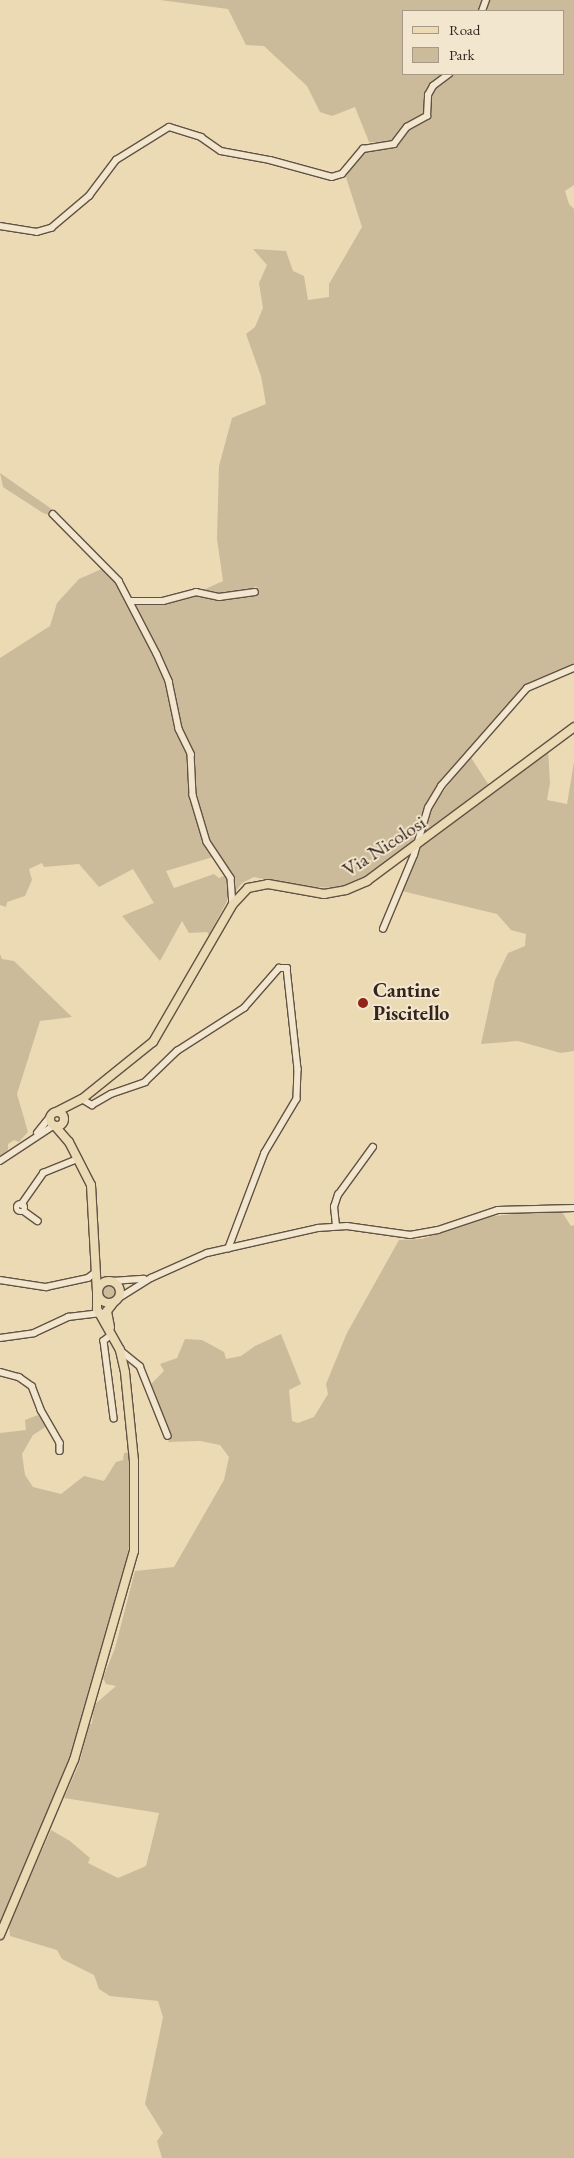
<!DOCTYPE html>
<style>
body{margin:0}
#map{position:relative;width:574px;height:2158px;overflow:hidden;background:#ebdab4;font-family:"EB Garamond",serif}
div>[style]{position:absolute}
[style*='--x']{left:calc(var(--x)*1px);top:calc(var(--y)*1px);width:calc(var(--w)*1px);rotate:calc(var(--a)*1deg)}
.green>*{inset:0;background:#ccbb9a}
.round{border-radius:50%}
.roads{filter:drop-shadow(1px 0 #625244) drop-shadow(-1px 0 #625244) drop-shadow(0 1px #625244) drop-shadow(0 -1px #625244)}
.minor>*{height:5.5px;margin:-2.75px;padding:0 2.75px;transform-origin:2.75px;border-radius:2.75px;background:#f2e7ce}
.minor>.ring{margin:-2.75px;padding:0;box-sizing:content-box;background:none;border:5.5px solid #f2e7ce;border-radius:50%}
.major>*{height:8px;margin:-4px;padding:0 4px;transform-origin:4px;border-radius:4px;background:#ebdab4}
.major>.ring{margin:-4px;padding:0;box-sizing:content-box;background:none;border:8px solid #ebdab4;border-radius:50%}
.dots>*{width:14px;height:14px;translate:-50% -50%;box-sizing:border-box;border:2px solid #f2e7ce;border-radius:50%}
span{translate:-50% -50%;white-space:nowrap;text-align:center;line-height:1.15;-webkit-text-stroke:4px #f2e7ce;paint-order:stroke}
.street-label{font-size:20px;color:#35241e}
.poi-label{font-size:20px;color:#35241e;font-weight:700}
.left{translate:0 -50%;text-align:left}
.legend{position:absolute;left:402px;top:10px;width:162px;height:65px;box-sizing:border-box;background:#f2e7ce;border:1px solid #a69988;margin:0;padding:6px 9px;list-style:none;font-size:15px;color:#35241e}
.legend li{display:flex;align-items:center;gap:10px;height:25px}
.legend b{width:25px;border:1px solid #a69988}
</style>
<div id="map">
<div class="green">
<i style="clip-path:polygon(160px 0,484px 0,480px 11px,403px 11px,403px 74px,446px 74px,428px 90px,425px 115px,405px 125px,396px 139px,385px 143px,369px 142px,355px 107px,332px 116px,320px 112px,307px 86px,264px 46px,246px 45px,228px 9px)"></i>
<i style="clip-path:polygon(487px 0,574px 0,574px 185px,565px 191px,569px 204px,574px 209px,574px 666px,524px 688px,437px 786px,421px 815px,413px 842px,379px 868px,359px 881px,335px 888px,297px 886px,254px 877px,242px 883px,236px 891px,208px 841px,168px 671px,134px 605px,164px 603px,195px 594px,220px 600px,254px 596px,259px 592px,256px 586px,252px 590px,220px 595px,203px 590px,223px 581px,217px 539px,219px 466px,232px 418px,266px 404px,261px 376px,246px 334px,255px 327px,263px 308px,259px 283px,267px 265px,253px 249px,286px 251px,293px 271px,304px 276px,308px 300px,329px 297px,329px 284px,362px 227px,345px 174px,361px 151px,399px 144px,413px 125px,427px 119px,433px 88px,450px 74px,563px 74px,563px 11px,484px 11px)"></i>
<i style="clip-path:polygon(0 473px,53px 510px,49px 515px,43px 513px,3px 487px)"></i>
<i style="clip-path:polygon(104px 568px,121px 588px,166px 682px,175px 732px,179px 732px,191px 757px,190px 794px,204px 842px,213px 857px,166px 871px,174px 888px,214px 874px,219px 878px,226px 875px,230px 886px,227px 901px,209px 935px,207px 932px,189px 933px,182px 921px,160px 961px,122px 916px,154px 903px,133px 869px,99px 887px,79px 864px,44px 867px,42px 863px,29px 869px,32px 880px,25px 896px,7px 902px,6px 907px,0 905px,0 658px,50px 626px,57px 603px,79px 579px)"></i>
<i style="clip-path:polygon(548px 750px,550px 783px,547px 800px,567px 804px,574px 762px,574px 1051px,561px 1053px,518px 1041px,481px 1044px,495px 980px,508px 953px,525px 946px,526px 934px,511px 930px,497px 914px,402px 891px,419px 848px)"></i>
<i style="clip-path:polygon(470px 756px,490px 787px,424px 837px,421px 834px,430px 809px)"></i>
<i style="clip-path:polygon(0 954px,2px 959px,14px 961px,72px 1017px,40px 1021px,17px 1094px,28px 1132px,19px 1142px,14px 1140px,8px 1144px,8px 1150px,0 1156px)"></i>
<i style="clip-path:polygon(531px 1212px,562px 1212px,571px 1226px,574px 1225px,574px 2158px,162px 2158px,157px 2141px,163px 2133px,145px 2104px,163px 2017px,158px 2001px,110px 1996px,99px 1989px,94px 1975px,62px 1959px,57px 1950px,10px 1936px,9px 1924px,51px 1830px,70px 1841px,90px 1858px,88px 1863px,118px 1878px,146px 1866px,159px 1813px,64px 1798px,79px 1764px,89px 1725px,92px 1723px,94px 1705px,116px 1686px,106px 1684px,103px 1678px,115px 1648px,135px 1571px,174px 1567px,224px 1480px,229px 1457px,220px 1445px,200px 1441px,168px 1442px,171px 1436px,149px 1386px,164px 1371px,160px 1364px,177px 1358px,185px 1339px,202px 1340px,224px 1352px,226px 1359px,241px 1356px,255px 1346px,281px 1334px,301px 1384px,289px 1390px,292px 1421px,298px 1423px,314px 1417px,328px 1394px,326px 1384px,347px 1333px,399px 1240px,422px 1239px,486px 1217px)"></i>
<i class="round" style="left:102px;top:1285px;width:14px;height:14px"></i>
<i style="clip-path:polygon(38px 1415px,47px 1426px,33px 1435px,22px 1454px,25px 1475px,33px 1487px,61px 1494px,84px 1476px,104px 1481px,116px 1462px,123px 1460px,124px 1453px,129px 1452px,132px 1531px,124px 1573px,72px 1753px,0 1924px,0 1433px,26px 1430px,25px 1420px)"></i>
</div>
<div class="roads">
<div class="minor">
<i style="--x:482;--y:11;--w:12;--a:-70"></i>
<i style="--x:0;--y:226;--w:37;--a:9"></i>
<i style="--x:37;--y:232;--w:15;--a:-16"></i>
<i style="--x:51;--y:228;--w:50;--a:-40.1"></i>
<i style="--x:89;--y:196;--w:45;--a:-53.1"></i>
<i style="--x:116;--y:160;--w:62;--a:-31.9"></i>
<i style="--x:169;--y:127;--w:34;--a:17"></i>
<i style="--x:201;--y:137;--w:24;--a:35"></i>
<i style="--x:221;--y:151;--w:50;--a:10.4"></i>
<i style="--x:270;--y:160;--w:64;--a:15.3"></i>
<i style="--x:332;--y:177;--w:10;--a:-17"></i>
<i style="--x:342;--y:174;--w:33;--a:-50"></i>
<i style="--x:363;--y:149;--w:31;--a:-9"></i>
<i style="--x:394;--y:144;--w:21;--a:-53"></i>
<i style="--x:407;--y:127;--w:23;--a:-29"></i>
<i style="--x:427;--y:116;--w:21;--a:-87"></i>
<i style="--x:428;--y:95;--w:10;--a:-61"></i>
<i style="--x:433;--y:86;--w:20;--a:-37"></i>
<i style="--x:53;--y:514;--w:94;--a:45.4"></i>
<i style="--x:119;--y:581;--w:82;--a:62.5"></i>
<i style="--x:157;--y:654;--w:30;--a:66"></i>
<i style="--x:169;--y:681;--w:49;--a:78.2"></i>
<i style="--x:179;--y:729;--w:28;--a:64"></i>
<i style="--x:191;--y:754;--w:41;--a:87.2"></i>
<i style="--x:193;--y:795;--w:49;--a:73.4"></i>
<i style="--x:207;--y:842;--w:43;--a:56.3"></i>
<i style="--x:231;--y:878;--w:26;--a:86"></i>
<i style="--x:131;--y:601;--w:32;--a:0"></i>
<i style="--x:163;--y:601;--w:34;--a:-15"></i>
<i style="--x:196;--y:592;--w:24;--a:12"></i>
<i style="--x:219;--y:597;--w:36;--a:-8"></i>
<i style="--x:383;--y:929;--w:80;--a:-67.3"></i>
<i style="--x:414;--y:855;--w:49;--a:-73.4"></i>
<i style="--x:428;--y:808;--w:26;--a:-59"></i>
<i style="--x:441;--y:786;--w:130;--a:-48.7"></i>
<i style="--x:527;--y:688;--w:51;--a:-23.1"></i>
<i style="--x:82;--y:1099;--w:12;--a:31"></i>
<i style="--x:92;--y:1105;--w:22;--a:-30"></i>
<i style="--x:111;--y:1094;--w:36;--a:-19"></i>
<i style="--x:145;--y:1082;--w:45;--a:-44.1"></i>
<i style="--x:177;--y:1051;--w:80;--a:-32.7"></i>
<i style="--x:244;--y:1008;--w:53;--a:-48.8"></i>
<i style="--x:279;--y:968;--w:8;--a:0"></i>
<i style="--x:287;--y:968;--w:102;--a:83.8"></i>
<i style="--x:298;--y:1069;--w:30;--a:92"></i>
<i style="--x:297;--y:1099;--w:63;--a:120.7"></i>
<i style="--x:265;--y:1153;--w:102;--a:110.8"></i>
<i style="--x:37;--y:1133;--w:19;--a:-51"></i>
<i style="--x:0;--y:1161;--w:64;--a:-33.4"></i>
<i class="ring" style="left:17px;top:1204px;width:2.5px;height:2.5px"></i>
<i style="--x:21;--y:1205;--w:39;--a:-55"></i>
<i style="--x:43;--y:1173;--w:38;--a:-22"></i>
<i style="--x:24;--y:1211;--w:17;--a:36"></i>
<i style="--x:336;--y:1226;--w:19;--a:-96"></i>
<i style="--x:334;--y:1207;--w:13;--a:-72"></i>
<i style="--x:338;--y:1195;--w:59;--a:-53.9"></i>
<i style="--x:0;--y:1280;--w:47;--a:8.7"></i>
<i style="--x:46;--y:1287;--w:43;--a:-12.1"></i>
<i style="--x:88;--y:1278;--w:10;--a:-37"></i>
<i style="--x:112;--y:1281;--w:32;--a:-4"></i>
<i style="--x:119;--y:1298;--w:38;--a:-32"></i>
<i style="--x:151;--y:1278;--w:61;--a:-24.1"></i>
<i style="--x:207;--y:1253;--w:114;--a:-12.7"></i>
<i style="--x:318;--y:1228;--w:29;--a:-4"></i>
<i style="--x:347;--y:1226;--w:64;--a:8.1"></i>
<i style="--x:410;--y:1235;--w:28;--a:-10"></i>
<i style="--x:438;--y:1230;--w:63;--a:-18.4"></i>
<i style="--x:498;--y:1210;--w:76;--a:-1.5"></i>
<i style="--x:112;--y:1335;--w:10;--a:143"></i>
<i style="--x:104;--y:1341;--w:78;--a:82.6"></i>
<i style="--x:0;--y:1338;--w:34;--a:-8"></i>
<i style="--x:34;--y:1333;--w:38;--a:-25"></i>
<i style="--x:68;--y:1317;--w:35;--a:-7"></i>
<i style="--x:120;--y:1350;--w:26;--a:39"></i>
<i style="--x:140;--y:1366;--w:75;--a:68.2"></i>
<i style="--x:0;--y:1372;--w:20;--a:15"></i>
<i style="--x:19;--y:1377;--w:16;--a:35"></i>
<i style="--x:32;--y:1386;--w:26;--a:69"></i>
<i style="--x:41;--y:1410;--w:38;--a:60"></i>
<i style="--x:60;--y:1443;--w:8;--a:90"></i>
</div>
<div class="major">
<i class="ring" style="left:50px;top:1112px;width:6px;height:6px"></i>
<i style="--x:56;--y:1112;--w:29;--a:-27"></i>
<i style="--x:82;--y:1099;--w:91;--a:-38.8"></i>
<i style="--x:153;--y:1042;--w:160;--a:-59.9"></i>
<i style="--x:233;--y:904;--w:22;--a:-47"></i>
<i style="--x:248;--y:888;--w:20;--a:-11"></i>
<i style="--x:268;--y:884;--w:57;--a:10.1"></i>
<i style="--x:324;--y:894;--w:22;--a:-10"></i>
<i style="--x:346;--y:890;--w:23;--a:-23"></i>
<i style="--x:367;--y:881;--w:258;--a:-36.6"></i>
<i style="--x:55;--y:1126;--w:21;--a:49"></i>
<i style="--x:69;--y:1142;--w:48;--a:62.9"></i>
<i style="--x:91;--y:1185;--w:106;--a:86.8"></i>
<i class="ring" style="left:98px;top:1281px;width:14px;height:14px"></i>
<i style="--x:110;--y:1327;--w:16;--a:-101"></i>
<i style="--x:107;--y:1311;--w:11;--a:-52"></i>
<i style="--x:0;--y:1935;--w:190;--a:-67.1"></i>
<i style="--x:74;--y:1760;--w:217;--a:-74"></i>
<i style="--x:134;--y:1551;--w:90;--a:-90"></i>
<i style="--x:134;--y:1461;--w:89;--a:-95.8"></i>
<i style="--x:125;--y:1372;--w:23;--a:-103"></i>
<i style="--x:120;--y:1350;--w:47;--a:-119.3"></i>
<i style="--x:97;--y:1309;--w:17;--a:-90"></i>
</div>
</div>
<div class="dots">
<i style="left:363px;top:1003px;background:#8f2418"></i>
</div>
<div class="street-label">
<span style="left:384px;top:846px;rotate:-33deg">Via Nicolosi</span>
</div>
<div class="poi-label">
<span class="left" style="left:373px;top:1002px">Cantine<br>Piscitello</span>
</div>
<ul class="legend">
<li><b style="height:6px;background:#ebdab4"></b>Road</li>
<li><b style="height:14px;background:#ccbb9a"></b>Park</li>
</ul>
</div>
